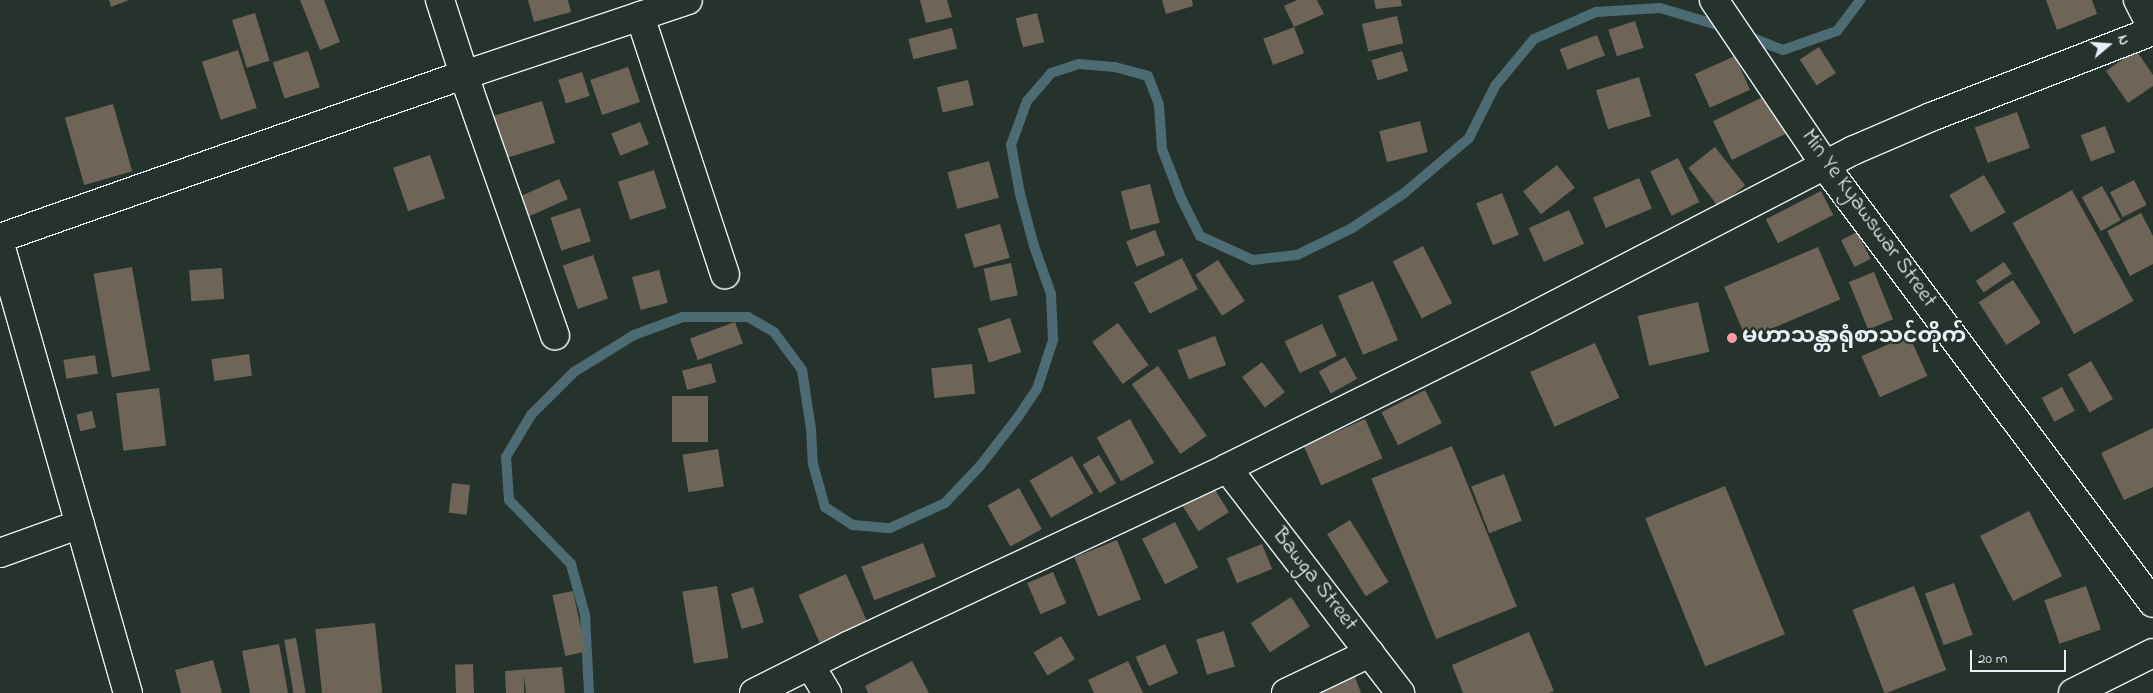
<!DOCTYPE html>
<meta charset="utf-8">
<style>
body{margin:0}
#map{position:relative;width:2153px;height:693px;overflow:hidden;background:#26332d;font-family:"Indie Flower","Noto Sans Myanmar",sans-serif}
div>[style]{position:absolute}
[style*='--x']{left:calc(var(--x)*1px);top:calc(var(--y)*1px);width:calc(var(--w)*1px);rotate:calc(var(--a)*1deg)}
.stream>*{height:10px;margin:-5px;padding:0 5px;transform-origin:5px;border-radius:5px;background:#4c6b72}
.building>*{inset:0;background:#6f6458;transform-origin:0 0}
.roads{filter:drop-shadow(1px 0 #e8f1f8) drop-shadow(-1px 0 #e8f1f8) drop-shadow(0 1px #e8f1f8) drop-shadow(0 -1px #e8f1f8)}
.minor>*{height:28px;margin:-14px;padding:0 14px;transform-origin:14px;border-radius:14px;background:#26332d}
.dots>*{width:14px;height:14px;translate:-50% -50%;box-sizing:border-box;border:2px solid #26332d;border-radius:50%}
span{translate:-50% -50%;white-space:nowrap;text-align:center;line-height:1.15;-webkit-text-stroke:4.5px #26332d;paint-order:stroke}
.street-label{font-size:22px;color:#e8f1f8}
.poi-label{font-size:22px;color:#e8f1f8;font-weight:700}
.left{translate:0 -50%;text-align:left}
.north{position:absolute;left:2083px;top:20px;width:50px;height:50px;-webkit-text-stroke:4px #26332d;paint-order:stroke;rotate:72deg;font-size:14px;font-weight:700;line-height:20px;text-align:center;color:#e8f1f8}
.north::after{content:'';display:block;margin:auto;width:18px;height:22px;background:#e8f1f8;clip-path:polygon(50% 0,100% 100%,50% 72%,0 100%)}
.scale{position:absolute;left:1970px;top:650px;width:96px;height:22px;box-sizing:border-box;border:2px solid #e8f1f8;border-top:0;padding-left:6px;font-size:15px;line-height:18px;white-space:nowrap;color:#e8f1f8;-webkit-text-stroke:4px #26332d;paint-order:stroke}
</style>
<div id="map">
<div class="stream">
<i style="--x:1745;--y:35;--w:41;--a:21.5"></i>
<i style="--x:1783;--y:50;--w:57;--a:-19.4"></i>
<i style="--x:1837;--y:31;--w:39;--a:-53"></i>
<i style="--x:589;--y:693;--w:78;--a:-92.9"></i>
<i style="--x:585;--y:615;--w:53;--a:-105.4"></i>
<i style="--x:571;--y:564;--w:89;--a:-134.1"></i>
<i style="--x:509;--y:500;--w:43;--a:-94"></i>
<i style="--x:506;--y:457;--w:49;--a:-59.2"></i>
<i style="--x:531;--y:415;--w:61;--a:-45"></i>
<i style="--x:574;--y:372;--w:70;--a:-31.7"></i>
<i style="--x:634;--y:335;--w:52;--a:-20.2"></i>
<i style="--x:683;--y:317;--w:65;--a:0"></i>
<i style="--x:748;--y:317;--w:30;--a:30"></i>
<i style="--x:774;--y:332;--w:47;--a:53.6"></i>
<i style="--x:802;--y:370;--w:60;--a:81.3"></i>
<i style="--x:811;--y:429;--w:35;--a:87"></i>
<i style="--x:813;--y:464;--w:45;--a:74.4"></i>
<i style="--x:825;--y:507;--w:33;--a:33"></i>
<i style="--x:853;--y:525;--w:37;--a:5"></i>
<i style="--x:890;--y:528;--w:60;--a:-24.4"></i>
<i style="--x:945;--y:503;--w:51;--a:-46.6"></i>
<i style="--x:980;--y:466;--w:62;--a:-52.2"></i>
<i style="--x:1018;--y:417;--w:34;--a:-56"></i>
<i style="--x:1037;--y:389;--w:52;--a:-71.9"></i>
<i style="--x:1053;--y:340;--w:46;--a:-92.5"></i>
<i style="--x:1051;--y:294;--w:51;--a:-109.5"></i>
<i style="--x:1034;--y:246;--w:54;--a:-105.1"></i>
<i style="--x:1020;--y:194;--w:50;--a:-100.4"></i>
<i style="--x:1011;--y:145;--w:47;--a:-70"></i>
<i style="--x:1027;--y:101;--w:37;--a:-49"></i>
<i style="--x:1051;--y:73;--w:29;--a:-18"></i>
<i style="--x:1079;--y:64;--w:36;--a:5"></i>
<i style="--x:1115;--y:67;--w:34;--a:15"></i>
<i style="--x:1148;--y:76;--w:31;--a:69"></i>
<i style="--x:1159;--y:105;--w:44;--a:86.1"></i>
<i style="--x:1162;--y:149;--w:53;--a:68.8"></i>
<i style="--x:1181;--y:198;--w:42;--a:63.4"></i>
<i style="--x:1200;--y:236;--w:58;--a:24.4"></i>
<i style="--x:1253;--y:260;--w:44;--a:-6.5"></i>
<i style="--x:1297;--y:255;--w:61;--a:-26.1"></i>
<i style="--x:1352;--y:228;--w:61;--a:-33.7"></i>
<i style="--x:1403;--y:194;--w:87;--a:-40.3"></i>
<i style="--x:1469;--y:138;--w:58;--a:-63.4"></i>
<i style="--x:1495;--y:86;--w:61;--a:-50.3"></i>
<i style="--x:1534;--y:39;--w:68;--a:-23.5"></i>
<i style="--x:1596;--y:12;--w:64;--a:-3.6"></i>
<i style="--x:1660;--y:8;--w:67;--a:16.5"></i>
</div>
<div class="building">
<i style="clip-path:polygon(109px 0,129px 0,111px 7px)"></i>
<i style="clip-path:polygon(300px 0,324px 0,340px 42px,320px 50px)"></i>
<i style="clip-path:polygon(528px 0,568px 0,571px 12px,534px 22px)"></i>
<i style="clip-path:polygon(920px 0,947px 0,952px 17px,926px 23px)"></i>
<i style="clip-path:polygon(1162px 0,1192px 0,1193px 6px,1166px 14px)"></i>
<i style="clip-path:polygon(1297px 0,1317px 0,1324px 14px,1294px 27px,1284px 6px)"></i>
<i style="clip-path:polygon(1374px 0,1401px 0,1402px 6px,1376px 9px)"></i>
<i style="clip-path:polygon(2046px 0,2092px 0,2097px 14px,2057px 30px)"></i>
<i style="left:255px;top:13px;width:50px;height:24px;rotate:73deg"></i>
<i style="left:1037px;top:13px;width:30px;height:22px;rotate:76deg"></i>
<i style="left:1397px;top:16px;width:28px;height:36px;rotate:77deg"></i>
<i style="left:1635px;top:21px;width:28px;height:28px;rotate:72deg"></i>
<i style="left:1294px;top:27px;width:28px;height:33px;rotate:69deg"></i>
<i style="left:952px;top:28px;width:21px;height:45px;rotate:76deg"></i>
<i style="left:1597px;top:35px;width:22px;height:40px;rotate:69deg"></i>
<i style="left:1819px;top:47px;width:31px;height:23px;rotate:57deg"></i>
<i style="left:238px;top:50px;width:61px;height:38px;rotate:72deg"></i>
<i style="clip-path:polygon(2136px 50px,2153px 75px,2153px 86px,2128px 103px,2106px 71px)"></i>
<i style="left:308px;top:51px;width:38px;height:37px;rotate:72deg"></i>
<i style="left:1402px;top:51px;width:21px;height:32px;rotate:73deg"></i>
<i style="left:1735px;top:56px;width:37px;height:44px;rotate:66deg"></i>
<i style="left:628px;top:67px;width:37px;height:40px;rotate:71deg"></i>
<i style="left:582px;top:72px;width:25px;height:25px;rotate:72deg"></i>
<i style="left:1639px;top:77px;width:41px;height:45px;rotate:73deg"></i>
<i style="left:968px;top:80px;width:26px;height:32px;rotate:77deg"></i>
<i style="left:1767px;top:95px;width:43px;height:60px;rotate:64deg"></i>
<i style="left:542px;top:101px;width:44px;height:52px;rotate:73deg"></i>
<i style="left:113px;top:104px;width:70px;height:50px;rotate:74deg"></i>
<i style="left:2017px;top:112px;width:38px;height:45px;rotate:70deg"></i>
<i style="left:1420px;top:121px;width:32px;height:42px;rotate:76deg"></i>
<i style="left:640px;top:122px;width:24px;height:31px;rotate:68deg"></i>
<i style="left:2105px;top:126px;width:28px;height:26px;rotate:69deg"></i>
<i style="left:1715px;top:147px;width:49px;height:34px;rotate:52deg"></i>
<i style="left:430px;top:155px;width:46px;height:39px;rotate:71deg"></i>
<i style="left:1678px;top:158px;width:49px;height:31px;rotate:64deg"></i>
<i style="left:989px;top:161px;width:38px;height:43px;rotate:75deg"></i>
<i style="left:1557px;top:165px;width:29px;height:43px;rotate:52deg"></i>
<i style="left:654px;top:170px;width:40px;height:38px;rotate:72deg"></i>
<i style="left:1984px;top:175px;width:43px;height:40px;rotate:60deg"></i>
<i style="left:1639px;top:178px;width:33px;height:50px;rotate:67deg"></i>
<i style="left:559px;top:179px;width:22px;height:46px;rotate:66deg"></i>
<i style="left:2134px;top:180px;width:28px;height:27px;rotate:63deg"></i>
<i style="left:1150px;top:184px;width:40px;height:30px;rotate:76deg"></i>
<i style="left:2102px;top:186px;width:39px;height:23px;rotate:61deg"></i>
<i style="left:2072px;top:190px;width:127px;height:68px;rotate:61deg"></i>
<i style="left:1821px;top:191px;width:27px;height:62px;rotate:63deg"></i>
<i style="left:1502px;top:193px;width:45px;height:28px;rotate:68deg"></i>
<i style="left:580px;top:208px;width:35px;height:31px;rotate:72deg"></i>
<i style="left:1569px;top:210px;width:37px;height:44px;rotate:66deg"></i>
<i style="clip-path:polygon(2141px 213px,2153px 236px,2153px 264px,2130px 276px,2107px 231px)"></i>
<i style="left:1000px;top:224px;width:35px;height:37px;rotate:74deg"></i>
<i style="left:1155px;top:230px;width:27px;height:31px;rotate:68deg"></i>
<i style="left:1857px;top:232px;width:30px;height:18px;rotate:63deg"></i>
<i style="left:1423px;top:246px;width:64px;height:34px;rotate:63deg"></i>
<i style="left:1818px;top:247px;width:57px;height:102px;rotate:67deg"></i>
<i style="left:593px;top:255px;width:46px;height:32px;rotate:71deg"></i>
<i style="left:1182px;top:258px;width:35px;height:54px;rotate:63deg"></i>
<i style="left:1218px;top:260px;width:49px;height:27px;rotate:57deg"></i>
<i style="left:2004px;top:262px;width:14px;height:34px;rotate:56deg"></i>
<i style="left:1011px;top:263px;width:33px;height:28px;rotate:78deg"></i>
<i style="left:132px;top:267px;width:105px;height:39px;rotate:80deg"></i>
<i style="left:222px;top:268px;width:31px;height:33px;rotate:86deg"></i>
<i style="left:659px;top:270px;width:34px;height:28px;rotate:75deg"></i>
<i style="left:1874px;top:272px;width:51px;height:27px;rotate:68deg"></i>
<i style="left:2013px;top:280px;width:51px;height:41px;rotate:57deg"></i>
<i style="left:1373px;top:281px;width:64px;height:38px;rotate:67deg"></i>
<i style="left:1698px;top:302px;width:51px;height:62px;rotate:77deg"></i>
<i style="left:1010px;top:318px;width:36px;height:34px;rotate:72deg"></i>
<i style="left:735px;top:322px;width:23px;height:48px;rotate:70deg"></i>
<i style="left:1118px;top:323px;width:52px;height:32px;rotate:54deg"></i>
<i style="left:1322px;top:324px;width:35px;height:41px;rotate:65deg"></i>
<i style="left:1909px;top:335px;width:45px;height:52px;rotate:66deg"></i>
<i style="left:1215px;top:336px;width:31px;height:40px;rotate:69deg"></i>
<i style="left:1595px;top:343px;width:60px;height:71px;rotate:66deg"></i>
<i style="left:249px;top:354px;width:22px;height:38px;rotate:82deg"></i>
<i style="left:95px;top:355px;width:19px;height:32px;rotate:81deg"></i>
<i style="left:1345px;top:357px;width:25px;height:30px;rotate:61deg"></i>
<i style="left:2091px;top:361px;width:44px;height:27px;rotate:60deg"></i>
<i style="left:1262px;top:362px;width:38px;height:25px;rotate:53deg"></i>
<i style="left:711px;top:363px;width:20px;height:30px;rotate:75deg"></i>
<i style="left:972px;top:364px;width:30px;height:41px;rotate:84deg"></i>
<i style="left:1158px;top:366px;width:85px;height:32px;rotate:55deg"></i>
<i style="left:2062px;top:387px;width:27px;height:23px;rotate:62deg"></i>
<i style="left:159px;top:388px;width:58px;height:43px;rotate:83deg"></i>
<i style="left:1425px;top:390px;width:37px;height:49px;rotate:63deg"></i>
<i style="left:672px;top:396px;width:36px;height:46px"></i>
<i style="left:92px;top:411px;width:17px;height:16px;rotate:77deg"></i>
<i style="left:1130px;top:419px;width:50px;height:38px;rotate:61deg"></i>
<i style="left:1365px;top:419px;width:43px;height:67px;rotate:66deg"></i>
<i style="clip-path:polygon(2153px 428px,2153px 487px,2124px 500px,2101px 453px)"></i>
<i style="left:1452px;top:446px;width:173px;height:87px;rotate:68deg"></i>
<i style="left:718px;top:449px;width:38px;height:36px;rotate:81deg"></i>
<i style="left:1099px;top:455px;width:33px;height:19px;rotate:59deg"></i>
<i style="left:1072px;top:456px;width:43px;height:49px;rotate:60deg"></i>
<i style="left:1504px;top:474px;width:50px;height:35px;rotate:69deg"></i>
<i style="left:452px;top:483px;width:18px;height:30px;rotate:6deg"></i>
<i style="left:1212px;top:485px;width:32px;height:36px;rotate:58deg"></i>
<i style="left:1725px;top:486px;width:160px;height:86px;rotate:68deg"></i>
<i style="left:1019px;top:488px;width:47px;height:36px;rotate:61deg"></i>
<i style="left:2029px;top:511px;width:73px;height:55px;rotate:63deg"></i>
<i style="left:1350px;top:520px;width:73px;height:27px;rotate:58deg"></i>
<i style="left:1175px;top:522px;width:51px;height:37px;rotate:63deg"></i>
<i style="left:1117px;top:540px;width:64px;height:46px;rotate:68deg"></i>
<i style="left:923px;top:543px;width:36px;height:66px;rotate:69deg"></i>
<i style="left:1262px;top:544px;width:27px;height:38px;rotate:68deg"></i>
<i style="left:1053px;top:572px;width:34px;height:28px;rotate:67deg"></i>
<i style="left:846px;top:574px;width:52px;height:52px;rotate:66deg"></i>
<i style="left:1954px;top:583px;width:55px;height:31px;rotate:70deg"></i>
<i style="left:717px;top:586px;width:73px;height:35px;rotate:81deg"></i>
<i style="left:1914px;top:586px;width:90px;height:66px;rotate:69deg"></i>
<i style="left:2086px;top:586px;width:46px;height:44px;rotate:71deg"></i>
<i style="left:753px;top:587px;width:37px;height:23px;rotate:73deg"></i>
<i style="left:573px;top:591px;width:62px;height:21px;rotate:78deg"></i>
<i style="left:1291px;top:597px;width:35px;height:48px;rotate:57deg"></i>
<i style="left:375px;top:623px;width:70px;height:60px;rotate:84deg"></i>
<i style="left:1224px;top:631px;width:37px;height:29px;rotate:73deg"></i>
<i style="clip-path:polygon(1529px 632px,1554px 691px,1549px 693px,1463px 693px,1452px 665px)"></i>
<i style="left:1061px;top:636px;width:27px;height:32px;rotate:59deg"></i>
<i style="left:296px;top:638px;width:56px;height:12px;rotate:80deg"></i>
<i style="clip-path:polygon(279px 644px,288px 693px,250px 693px,242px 651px)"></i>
<i style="left:1165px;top:644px;width:32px;height:32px;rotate:66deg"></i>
<i style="clip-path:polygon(213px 660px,222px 693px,181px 693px,175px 670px)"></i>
<i style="clip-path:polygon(912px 661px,929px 693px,868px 693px,865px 686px)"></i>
<i style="clip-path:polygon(1128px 661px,1143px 693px,1094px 693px,1088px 680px)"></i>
<i style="left:473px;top:664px;width:29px;height:18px;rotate:88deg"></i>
<i style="clip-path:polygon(562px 667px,565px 693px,526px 693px,524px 676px,524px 693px,506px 693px,505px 671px)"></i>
<i style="clip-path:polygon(1353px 672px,1361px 693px,1309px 693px)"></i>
</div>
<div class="roads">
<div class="minor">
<i style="--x:440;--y:0;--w:95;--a:72.1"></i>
<i style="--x:469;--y:90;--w:260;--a:70.7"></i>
<i style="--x:1714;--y:0;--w:215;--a:56"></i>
<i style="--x:1834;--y:178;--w:531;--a:53.11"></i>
<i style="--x:2138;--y:0;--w:34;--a:63"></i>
<i style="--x:640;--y:16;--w:272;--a:71.8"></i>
<i style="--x:0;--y:238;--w:492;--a:-19.4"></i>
<i style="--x:464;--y:75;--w:236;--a:-18.5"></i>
<i style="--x:0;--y:244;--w:467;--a:74.1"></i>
<i style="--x:1227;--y:468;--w:284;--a:52.4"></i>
<i style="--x:0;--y:553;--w:85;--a:-19.9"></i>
<i style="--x:810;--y:665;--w:33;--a:59"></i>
<i style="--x:754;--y:693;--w:107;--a:-26.6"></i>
<i style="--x:850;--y:645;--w:416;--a:-25.1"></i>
<i style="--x:1227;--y:468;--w:334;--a:-26.3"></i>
<i style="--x:1526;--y:320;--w:369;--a:-27.4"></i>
<i style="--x:1854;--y:150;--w:84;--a:-23.2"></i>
<i style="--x:1931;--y:117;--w:238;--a:-21.2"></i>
<i style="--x:1286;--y:693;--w:93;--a:-25.5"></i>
<i style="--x:2073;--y:693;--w:89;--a:-26.6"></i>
</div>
</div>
<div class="dots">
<i style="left:1732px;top:338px;background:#ff9aa2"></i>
</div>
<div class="street-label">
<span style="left:1868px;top:219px;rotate:54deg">Min Ye Kyawswar Street</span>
<span style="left:1314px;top:580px;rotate:52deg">Bawga Street</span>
</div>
<div class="poi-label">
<span class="left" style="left:1742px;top:338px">မဟာသန္တာရုံစာသင်တိုက်</span>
</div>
<div class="north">N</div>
<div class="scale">20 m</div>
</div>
